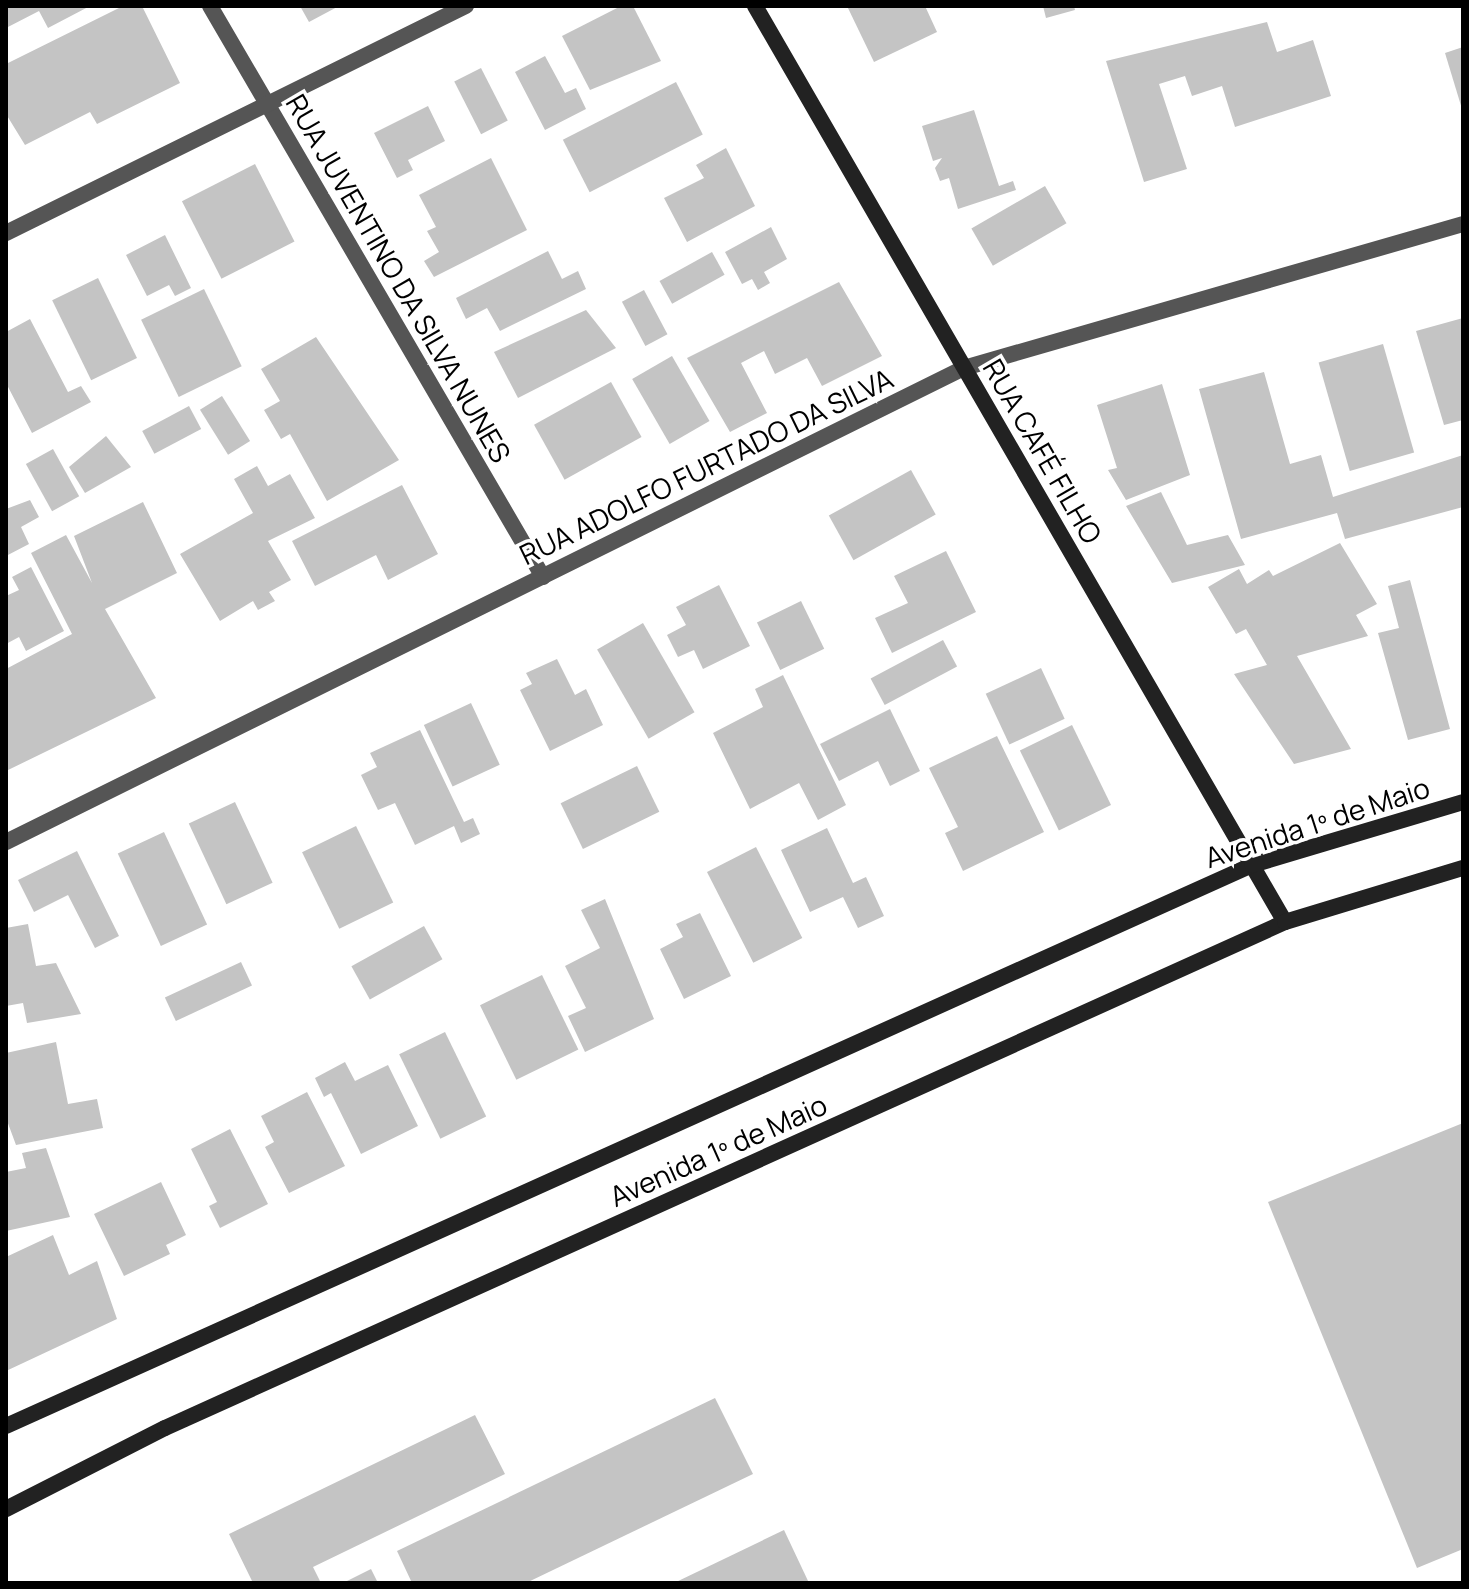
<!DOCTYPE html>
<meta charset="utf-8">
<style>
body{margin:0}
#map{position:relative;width:1469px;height:1589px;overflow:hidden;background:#fff;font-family:Manrope,sans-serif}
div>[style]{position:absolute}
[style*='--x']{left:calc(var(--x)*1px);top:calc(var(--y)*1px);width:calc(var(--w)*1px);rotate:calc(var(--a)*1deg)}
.building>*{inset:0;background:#c4c4c4;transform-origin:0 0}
.street>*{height:16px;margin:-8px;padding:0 8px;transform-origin:8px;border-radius:8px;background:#555}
.secondary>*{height:16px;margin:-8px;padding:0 8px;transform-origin:8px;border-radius:8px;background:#222}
span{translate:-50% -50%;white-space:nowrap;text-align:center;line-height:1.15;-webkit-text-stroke:7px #fff;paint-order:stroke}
.street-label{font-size:28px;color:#000}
.frame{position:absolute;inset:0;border:8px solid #000;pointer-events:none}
</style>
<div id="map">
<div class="building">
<i style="clip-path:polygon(6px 6px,90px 6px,48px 28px,39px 11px,6px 28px)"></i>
<i style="clip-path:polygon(123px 6px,142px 6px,180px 83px,97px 124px,90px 112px,25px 145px,6px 114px,6px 64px)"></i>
<i style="clip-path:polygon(300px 6px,339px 6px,309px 22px)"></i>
<i style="clip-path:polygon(621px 6px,633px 6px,661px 61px,590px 90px,562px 36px)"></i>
<i style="clip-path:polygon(847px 6px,925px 6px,937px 32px,874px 62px)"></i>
<i style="clip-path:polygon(1043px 6px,1074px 6px,1075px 10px,1046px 18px)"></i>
<i style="clip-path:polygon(1267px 22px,1277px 52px,1313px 40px,1331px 96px,1235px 127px,1222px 86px,1192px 96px,1185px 76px,1159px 84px,1187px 169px,1144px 182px,1106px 61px)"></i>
<i style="clip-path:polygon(1463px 47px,1463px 109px,1462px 109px,1445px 53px)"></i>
<i style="clip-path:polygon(545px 56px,565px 93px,576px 88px,586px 109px,545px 130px,515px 72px)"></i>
<i style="left:481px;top:68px;width:59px;height:30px;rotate:63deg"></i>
<i style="left:676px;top:82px;width:59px;height:127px;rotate:63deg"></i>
<i style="clip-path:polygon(428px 106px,445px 141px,408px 160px,413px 170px,397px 178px,374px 133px)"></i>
<i style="clip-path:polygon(974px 110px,999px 186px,1013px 181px,1016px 190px,958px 209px,949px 178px,940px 181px,935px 168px,942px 158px,933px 161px,922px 126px)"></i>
<i style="clip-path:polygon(726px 148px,755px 206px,687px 242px,664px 198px,704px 178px,696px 165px)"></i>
<i style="clip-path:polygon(491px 158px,527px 230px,434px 277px,424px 261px,439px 252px,427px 231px,436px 227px,419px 195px)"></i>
<i style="left:255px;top:164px;width:87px;height:82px;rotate:63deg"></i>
<i style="left:1045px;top:186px;width:43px;height:85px;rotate:60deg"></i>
<i style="clip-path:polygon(771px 227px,787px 259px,764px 272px,770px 283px,758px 290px,752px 279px,742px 284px,725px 252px)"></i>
<i style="clip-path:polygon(165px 235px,191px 288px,175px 296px,169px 285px,147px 296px,126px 255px)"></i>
<i style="clip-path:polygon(548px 251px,562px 279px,578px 271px,586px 289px,500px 331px,487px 308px,466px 319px,456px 298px)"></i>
<i style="left:712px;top:252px;width:26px;height:60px;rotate:61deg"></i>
<i style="left:98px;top:278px;width:89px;height:51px;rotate:64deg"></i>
<i style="clip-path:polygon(839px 282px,882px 356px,822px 386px,807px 358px,775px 374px,764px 351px,741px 363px,767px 413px,730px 432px,687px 358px)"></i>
<i style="left:204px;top:289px;width:86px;height:70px;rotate:64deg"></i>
<i style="left:644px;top:290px;width:50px;height:25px;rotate:62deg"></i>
<i style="clip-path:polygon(586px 310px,616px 348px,518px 398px,494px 352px)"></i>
<i style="clip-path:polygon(1463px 318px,1463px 420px,1444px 425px,1416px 331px)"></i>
<i style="clip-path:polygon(30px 319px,68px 392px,81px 386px,91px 402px,32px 433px,6px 383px,6px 332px)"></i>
<i style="clip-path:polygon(316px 337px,399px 460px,327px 501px,290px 434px,281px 439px,264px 410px,280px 401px,261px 369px)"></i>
<i style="left:1383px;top:344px;width:113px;height:67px;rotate:74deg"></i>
<i style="left:672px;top:356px;width:75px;height:46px;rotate:60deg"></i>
<i style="clip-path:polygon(1264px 372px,1290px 464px,1321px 455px,1333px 497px,1463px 455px,1463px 507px,1345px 539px,1337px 513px,1241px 539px,1199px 389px)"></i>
<i style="left:611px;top:382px;width:63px;height:88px;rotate:61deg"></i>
<i style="clip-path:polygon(1162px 384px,1190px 475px,1126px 500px,1108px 470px,1117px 468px,1097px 405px)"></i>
<i style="left:222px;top:396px;width:53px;height:26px;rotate:58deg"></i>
<i style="left:189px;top:406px;width:26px;height:53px;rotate:62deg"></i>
<i style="clip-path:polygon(106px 436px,131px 467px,85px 493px,69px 467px)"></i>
<i style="left:53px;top:449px;width:54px;height:31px;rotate:61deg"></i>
<i style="clip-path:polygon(257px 466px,268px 486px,290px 474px,315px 518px,268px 541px,291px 580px,269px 592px,275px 601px,258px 610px,253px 601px,220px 621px,180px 554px,253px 513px,234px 479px)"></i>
<i style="left:911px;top:470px;width:51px;height:94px;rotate:61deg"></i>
<i style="clip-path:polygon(402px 485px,438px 554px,388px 580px,376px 555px,315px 586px,292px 541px)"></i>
<i style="clip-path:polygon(1161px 492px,1187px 545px,1228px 535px,1245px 565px,1172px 583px,1126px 506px)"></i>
<i style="clip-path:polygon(30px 500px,39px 517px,21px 527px,29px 544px,6px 556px,6px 509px)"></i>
<i style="clip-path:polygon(143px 502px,177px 573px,105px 609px,156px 698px,6px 771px,6px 669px,72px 634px,31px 553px,66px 535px,92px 583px,74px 536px)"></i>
<i style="clip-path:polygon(1340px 543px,1377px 604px,1356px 615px,1368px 636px,1297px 656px,1351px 749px,1294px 764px,1234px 674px,1267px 665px,1246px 629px,1236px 634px,1208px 587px,1239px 569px,1247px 584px,1269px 570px,1273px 576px)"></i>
<i style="clip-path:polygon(946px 551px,976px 612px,892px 653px,875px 618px,908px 603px,894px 576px)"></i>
<i style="clip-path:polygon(31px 567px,64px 631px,26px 651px,19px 637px,6px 644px,6px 596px,19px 590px,12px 577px)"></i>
<i style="clip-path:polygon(1410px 580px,1450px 729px,1408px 740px,1378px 633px,1399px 628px,1388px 586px)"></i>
<i style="clip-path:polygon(719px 585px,750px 646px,703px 669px,694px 650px,678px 657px,667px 635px,686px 625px,676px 607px)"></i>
<i style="left:801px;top:601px;width:53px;height:49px;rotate:64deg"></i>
<i style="left:643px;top:623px;width:103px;height:53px;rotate:60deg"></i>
<i style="left:943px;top:640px;width:30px;height:82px;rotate:62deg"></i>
<i style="clip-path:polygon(557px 659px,575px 695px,586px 689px,603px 725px,550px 751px,520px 690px,532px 684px,526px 673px)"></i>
<i style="left:1041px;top:668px;width:56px;height:61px;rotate:65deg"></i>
<i style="clip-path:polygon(783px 675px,846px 805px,818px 820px,799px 783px,750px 809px,713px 733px,763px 707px,755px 689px)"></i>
<i style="left:471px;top:703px;width:68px;height:52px;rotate:65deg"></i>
<i style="clip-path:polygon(890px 709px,920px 771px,890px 786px,878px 761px,839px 781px,820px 744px)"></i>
<i style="left:1072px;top:725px;width:89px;height:58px;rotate:64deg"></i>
<i style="clip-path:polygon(420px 730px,464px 822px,473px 818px,480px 834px,461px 843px,454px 826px,415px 845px,395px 803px,378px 810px,361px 775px,377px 767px,370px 753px)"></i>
<i style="clip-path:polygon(997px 736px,1044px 832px,963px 871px,945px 833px,958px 827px,929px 768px)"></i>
<i style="left:637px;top:766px;width:51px;height:85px;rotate:64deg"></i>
<i style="left:235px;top:802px;width:89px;height:51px;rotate:65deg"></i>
<i style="left:356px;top:826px;width:85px;height:60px;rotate:64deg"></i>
<i style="clip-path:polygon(827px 828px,853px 883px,866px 877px,884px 916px,858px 928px,843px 897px,810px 912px,781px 850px)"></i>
<i style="left:164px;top:832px;width:102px;height:51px;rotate:65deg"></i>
<i style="left:756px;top:847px;width:102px;height:55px;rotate:63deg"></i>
<i style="clip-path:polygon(77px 851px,119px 936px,95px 948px,68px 895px,34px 912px,18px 880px)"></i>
<i style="clip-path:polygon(605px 899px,654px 1019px,585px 1052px,568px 1016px,586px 1008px,565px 966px,600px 948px,581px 910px)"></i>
<i style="clip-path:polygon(700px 913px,731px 976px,684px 999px,660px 949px,683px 937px,676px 924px)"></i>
<i style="clip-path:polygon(28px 924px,36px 966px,56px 963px,81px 1014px,27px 1023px,23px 1003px,6px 1006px,6px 928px)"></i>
<i style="left:424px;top:926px;width:38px;height:83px;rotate:61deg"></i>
<i style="left:241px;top:962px;width:26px;height:84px;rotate:65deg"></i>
<i style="left:542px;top:975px;width:83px;height:69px;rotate:64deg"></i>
<i style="left:445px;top:1032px;width:94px;height:51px;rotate:64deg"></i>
<i style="clip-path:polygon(56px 1042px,68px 1104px,97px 1099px,103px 1128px,16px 1145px,6px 1118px,6px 1053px)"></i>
<i style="clip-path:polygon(345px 1062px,355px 1081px,388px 1065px,418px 1126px,361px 1154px,331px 1093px,324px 1097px,315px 1078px)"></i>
<i style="clip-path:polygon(307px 1092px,345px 1166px,289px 1193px,265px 1147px,274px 1142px,261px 1116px)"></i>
<i style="clip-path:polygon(1463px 1123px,1463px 1549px,1417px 1568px,1268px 1202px)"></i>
<i style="clip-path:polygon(230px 1129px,268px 1204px,220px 1228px,209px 1206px,217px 1202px,191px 1149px)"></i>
<i style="clip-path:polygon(46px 1148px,70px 1217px,6px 1231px,6px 1172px,26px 1168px,22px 1153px)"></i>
<i style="clip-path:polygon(161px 1182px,186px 1235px,166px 1245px,170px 1254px,124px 1276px,94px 1214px)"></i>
<i style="clip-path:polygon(53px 1235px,69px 1275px,97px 1261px,117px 1319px,6px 1371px,6px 1257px)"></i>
<i style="clip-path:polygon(715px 1398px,753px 1474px,526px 1583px,412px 1583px,397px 1551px)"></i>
<i style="clip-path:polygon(475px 1415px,505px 1474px,313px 1567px,321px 1583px,253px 1583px,229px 1534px)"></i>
<i style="clip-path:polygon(784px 1530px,809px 1583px,674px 1583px)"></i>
<i style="clip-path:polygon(371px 1569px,378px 1583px,343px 1583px)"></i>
</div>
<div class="street">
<i style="--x:210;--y:6;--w:661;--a:59.75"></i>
<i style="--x:6;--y:233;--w:513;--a:-26.27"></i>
<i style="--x:6;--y:842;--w:1069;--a:-26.33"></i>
<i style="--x:964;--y:368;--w:519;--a:-16.1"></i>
</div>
<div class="secondary">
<i style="--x:755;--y:6;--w:1058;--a:59.95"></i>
<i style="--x:6;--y:1426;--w:1366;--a:-24.24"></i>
<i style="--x:1252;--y:865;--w:220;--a:-16.6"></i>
<i style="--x:6;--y:1509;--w:178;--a:-27"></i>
<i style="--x:165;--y:1428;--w:1229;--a:-24.31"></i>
<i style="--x:1285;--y:922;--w:186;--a:-16.9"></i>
</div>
<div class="street-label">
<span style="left:399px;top:278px;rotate:60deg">RUA JUVENTINO DA SILVA NUNES</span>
<span style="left:1043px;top:451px;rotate:60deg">RUA CAFÉ FILHO</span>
<span style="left:706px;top:466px;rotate:-26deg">RUA ADOLFO FURTADO DA SILVA</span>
<span style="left:1317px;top:822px;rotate:-18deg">Avenida 1º de Maio</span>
<span style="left:718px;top:1150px;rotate:-24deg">Avenida 1º de Maio</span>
</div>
<div class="frame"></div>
</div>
